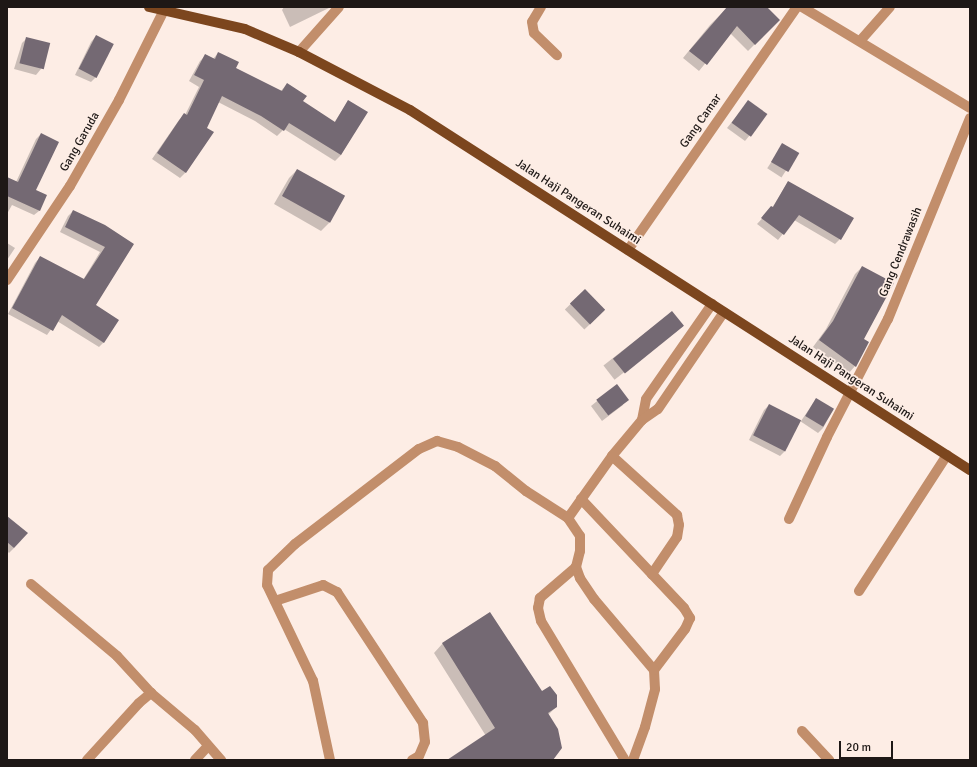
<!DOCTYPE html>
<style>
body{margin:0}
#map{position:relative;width:977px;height:767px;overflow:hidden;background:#fdede5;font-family:Signika,sans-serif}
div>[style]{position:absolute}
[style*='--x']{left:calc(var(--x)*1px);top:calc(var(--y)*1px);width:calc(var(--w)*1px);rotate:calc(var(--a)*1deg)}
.shadow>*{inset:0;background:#0003;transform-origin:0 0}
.building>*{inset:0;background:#746973;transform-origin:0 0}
.minor>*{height:10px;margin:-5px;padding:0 5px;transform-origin:5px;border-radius:5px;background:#c28e6b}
.major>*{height:10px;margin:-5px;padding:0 5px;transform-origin:5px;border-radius:5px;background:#7c461e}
span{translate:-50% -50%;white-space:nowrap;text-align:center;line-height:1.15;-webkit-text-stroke:3.5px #fdede5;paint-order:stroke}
.street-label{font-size:12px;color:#1e1816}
.frame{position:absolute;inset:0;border:8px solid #1e1816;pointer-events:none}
.scale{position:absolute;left:839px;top:741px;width:54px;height:18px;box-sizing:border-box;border:2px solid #1e1816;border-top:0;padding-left:5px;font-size:12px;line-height:14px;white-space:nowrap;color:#1e1816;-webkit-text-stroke:3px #fdede5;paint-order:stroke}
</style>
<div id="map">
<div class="shadow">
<i style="clip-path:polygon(284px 7px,331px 7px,290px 27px,282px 10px)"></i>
<i style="clip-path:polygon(728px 7px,766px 7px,779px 20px,748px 51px,730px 33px,699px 71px,683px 58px,710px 25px)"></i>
<i style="clip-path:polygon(96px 36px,96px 77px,91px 82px,75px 75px,91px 42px)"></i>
<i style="clip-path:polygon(27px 38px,41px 69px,36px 75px,14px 69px,22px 43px)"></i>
<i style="clip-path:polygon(218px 53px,235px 68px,280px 92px,287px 84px,302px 102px,334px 123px,348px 101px,366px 112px,341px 155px,335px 161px,284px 129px,277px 136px,255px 121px,218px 102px,186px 172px,180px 178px,152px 159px,179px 120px,185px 115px,199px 87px,189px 81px,200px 61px,206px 55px,213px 59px)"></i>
<i style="clip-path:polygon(748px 102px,750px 135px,745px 141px,727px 128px)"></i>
<i style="clip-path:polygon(41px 134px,35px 191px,39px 211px,34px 215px,12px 205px,7px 214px,7px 183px,16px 182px,36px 139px)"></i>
<i style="left:783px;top:144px;width:17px;height:29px;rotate:33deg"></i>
<i style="clip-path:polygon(297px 170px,344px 197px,329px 223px,321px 231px,274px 204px,289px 178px)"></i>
<i style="clip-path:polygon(788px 182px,840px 239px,835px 244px,794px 220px,778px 240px,757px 224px,772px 208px)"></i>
<i style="clip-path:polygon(73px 211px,133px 244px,95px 305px,104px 342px,99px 347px,57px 321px,47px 335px,8px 314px,35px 263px,40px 257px,83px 280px,100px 252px,60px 232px,68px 216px)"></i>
<i style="clip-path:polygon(7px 243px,15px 248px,7px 260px)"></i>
<i style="clip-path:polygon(862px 267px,863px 339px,855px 366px,849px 373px,813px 347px,826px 329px,855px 274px)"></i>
<i style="left:585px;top:290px;width:28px;height:28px;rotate:46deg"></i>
<i style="left:672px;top:312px;width:18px;height:87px;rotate:52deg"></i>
<i style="clip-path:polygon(617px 385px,623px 405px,602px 421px,591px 406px)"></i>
<i style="clip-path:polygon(816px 399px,833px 410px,823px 428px,818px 433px,800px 421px,785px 451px,780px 456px,749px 440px,764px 410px,769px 405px,801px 421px)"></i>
<i style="clip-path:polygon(7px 517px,14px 548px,9px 553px,7px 551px)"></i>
<i style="clip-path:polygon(443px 643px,542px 692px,556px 707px,548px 715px,554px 760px,449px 760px,486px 736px,434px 653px)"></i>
</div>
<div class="building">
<i style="clip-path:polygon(727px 7px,767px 7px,780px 20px,755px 45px,737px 26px,707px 65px,689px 51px)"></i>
<i style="left:96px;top:35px;width:20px;height:38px;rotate:27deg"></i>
<i style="left:26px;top:37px;width:25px;height:27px;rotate:14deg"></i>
<i style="clip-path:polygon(218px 52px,239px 62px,236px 68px,282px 91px,287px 83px,307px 96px,303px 101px,335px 122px,348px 100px,368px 112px,341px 155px,289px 123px,284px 131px,261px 116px,222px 96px,207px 128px,214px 132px,186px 173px,157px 153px,184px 113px,187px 115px,204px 80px,194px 75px,205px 54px,215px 59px)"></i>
<i style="left:748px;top:100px;width:24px;height:28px;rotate:36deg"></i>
<i style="clip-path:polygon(41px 133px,59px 142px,36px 190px,47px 195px,40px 211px,7px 196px,7px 177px,18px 182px)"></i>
<i style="left:782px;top:143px;width:20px;height:22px;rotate:30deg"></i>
<i style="left:297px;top:169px;width:55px;height:31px;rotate:29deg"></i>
<i style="clip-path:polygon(788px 181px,854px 218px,841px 240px,799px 215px,784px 235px,761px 218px,771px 206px,773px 207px)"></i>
<i style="clip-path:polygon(73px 210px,105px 225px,134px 244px,96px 305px,119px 320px,104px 343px,62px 315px,53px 331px,12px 308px,40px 256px,84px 279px,105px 247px,65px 227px)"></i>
<i style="clip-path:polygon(862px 266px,894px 283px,864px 339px,869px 342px,856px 367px,819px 340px,833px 321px)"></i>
<i style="left:585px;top:289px;width:29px;height:21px;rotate:46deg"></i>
<i style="left:672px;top:311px;width:19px;height:76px;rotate:51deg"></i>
<i style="left:617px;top:384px;width:20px;height:26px;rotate:53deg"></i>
<i style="left:816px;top:398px;width:21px;height:21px;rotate:31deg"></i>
<i style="left:769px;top:404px;width:36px;height:35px;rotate:27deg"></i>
<i style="clip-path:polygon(7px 516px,28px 533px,14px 548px,7px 542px)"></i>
<i style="clip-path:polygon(490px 612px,542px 691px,550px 686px,557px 695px,557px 707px,548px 713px,558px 729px,562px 748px,553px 760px,447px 760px,495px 728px,442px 643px)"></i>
</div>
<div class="minor">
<i style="--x:541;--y:7;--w:17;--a:121"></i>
<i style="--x:532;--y:22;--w:11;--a:80"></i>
<i style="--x:534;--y:33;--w:32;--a:44"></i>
<i style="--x:802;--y:7;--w:196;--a:31"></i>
<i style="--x:860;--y:41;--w:45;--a:-48.6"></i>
<i style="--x:299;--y:52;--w:60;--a:-48.4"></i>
<i style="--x:628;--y:250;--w:296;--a:-55.2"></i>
<i style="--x:7;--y:280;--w:113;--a:-56.2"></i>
<i style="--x:70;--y:186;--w:99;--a:-60.3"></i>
<i style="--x:119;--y:100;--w:101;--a:-63.4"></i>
<i style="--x:642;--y:420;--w:21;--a:-79"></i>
<i style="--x:646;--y:399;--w:116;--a:-55.2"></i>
<i style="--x:612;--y:456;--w:88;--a:42.2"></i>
<i style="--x:677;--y:515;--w:10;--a:79"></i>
<i style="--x:679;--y:525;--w:12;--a:99"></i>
<i style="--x:677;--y:537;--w:45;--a:124"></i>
<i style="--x:581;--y:499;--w:150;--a:46.6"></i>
<i style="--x:684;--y:608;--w:12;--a:59"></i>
<i style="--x:690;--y:618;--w:12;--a:114"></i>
<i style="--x:685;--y:629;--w:51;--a:127.1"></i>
<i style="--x:789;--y:519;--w:90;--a:-65.1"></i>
<i style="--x:827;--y:437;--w:133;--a:-62.7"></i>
<i style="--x:888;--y:319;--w:217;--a:-67.8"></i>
<i style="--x:576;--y:567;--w:48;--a:139.3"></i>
<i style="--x:540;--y:598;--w:10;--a:101"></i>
<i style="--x:538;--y:608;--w:13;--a:77"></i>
<i style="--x:541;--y:621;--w:162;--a:58.9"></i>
<i style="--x:31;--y:584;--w:112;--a:39.9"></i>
<i style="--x:117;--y:656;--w:50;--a:47.4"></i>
<i style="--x:151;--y:693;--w:57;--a:40.1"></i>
<i style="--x:195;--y:730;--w:40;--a:49"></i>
<i style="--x:859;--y:591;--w:162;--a:-57.1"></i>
<i style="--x:275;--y:601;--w:51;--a:-18.4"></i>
<i style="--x:323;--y:585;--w:16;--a:27"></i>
<i style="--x:337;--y:592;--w:157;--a:56.7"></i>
<i style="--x:423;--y:723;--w:19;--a:84"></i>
<i style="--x:425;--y:742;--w:15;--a:113"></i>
<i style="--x:419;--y:756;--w:8;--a:150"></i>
<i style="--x:802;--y:731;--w:40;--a:47"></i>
<i style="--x:87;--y:760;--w:77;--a:-47.6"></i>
<i style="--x:139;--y:703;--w:16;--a:-40"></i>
<i style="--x:195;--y:760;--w:19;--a:-47"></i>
<i style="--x:330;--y:760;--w:81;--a:-102.1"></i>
<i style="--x:313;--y:681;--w:106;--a:-115.6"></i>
<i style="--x:267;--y:585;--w:15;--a:-86"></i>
<i style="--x:268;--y:570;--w:37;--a:-44"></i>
<i style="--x:295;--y:544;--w:156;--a:-37.5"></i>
<i style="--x:419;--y:449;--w:20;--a:-24"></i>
<i style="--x:437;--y:441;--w:22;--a:16"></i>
<i style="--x:458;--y:447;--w:42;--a:27.2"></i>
<i style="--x:495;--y:466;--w:40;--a:39"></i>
<i style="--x:526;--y:491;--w:50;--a:32.7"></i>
<i style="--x:633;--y:760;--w:35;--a:-70"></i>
<i style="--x:645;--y:727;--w:39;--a:-75"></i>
<i style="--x:655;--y:689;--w:19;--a:-93"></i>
<i style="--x:654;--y:670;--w:93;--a:-130.2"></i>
<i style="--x:594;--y:599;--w:25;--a:-124"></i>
<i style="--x:580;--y:578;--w:12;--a:-110"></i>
<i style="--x:576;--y:567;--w:16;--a:-76"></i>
<i style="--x:580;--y:551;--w:15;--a:-90"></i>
<i style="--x:580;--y:536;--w:22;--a:-124"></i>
<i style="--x:568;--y:518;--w:76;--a:-54.6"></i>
<i style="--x:612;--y:456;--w:47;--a:-50.2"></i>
<i style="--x:642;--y:420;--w:19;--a:-35"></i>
<i style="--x:658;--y:409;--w:117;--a:-55.8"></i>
</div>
<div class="major">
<i style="--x:149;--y:7;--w:98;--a:12.9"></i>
<i style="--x:245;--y:29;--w:59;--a:23.1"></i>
<i style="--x:299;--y:52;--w:125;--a:27.6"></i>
<i style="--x:410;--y:110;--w:666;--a:32.74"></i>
</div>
<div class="street-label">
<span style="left:701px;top:121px;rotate:-55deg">Gang Camar</span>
<span style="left:80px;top:142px;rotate:-60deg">Gang Garuda</span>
<span style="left:578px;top:202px;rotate:33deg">Jalan Haji Pangeran Suhaimi</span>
<span style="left:901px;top:252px;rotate:-68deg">Gang Cendrawasih</span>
<span style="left:851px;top:378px;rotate:33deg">Jalan Haji Pangeran Suhaimi</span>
</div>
<div class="frame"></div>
<div class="scale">20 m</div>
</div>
